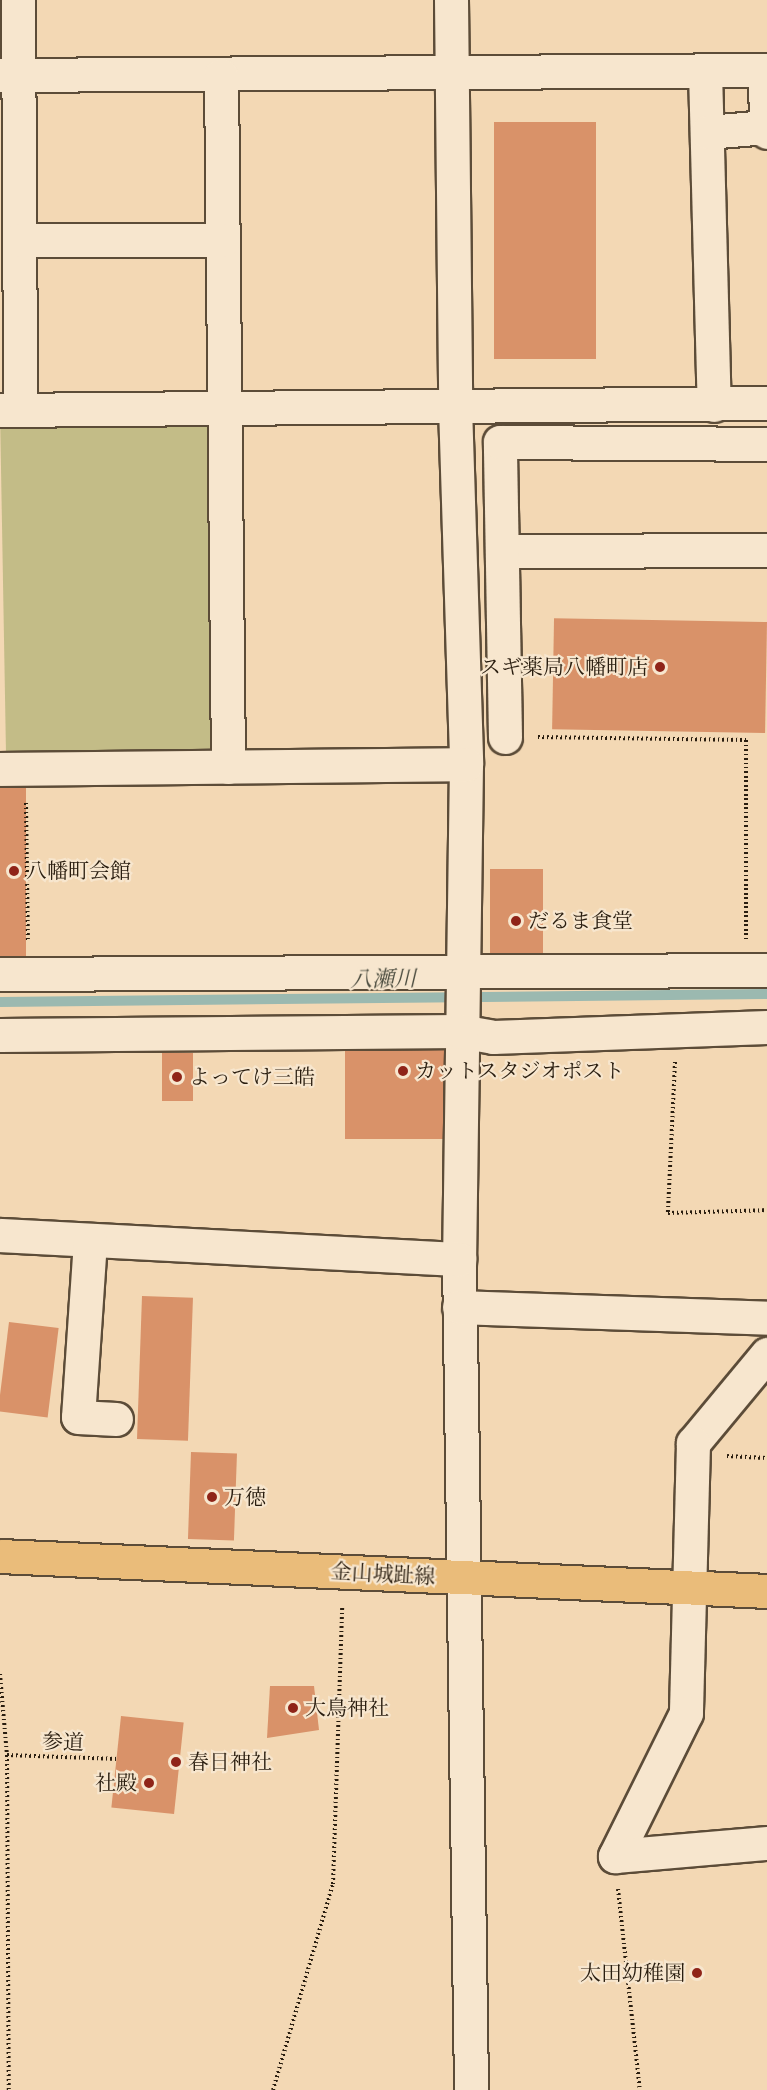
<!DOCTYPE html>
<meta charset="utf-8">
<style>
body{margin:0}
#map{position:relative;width:767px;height:2090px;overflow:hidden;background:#f3d8b4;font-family:"Gentium Book Plus","Noto Serif JP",serif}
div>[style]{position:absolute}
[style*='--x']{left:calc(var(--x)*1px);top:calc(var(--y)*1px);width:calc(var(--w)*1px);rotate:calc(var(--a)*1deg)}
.green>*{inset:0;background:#c3bc87;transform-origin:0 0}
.stream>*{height:10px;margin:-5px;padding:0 5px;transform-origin:5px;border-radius:5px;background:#9bb9b0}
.building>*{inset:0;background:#d99269;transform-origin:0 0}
.path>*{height:4px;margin-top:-2px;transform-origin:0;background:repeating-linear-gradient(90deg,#291d0f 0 1.5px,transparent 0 4.5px)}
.roads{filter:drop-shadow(2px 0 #5c4c38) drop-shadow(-2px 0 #5c4c38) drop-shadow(0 2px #5c4c38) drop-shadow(0 -2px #5c4c38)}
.minor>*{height:33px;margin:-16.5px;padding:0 16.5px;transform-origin:16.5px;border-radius:16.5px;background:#f7e6ce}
.major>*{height:33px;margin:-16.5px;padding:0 16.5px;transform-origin:16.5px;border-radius:16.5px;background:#eabc7a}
.dots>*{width:16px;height:16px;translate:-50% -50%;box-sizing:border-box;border:3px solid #f7e6ce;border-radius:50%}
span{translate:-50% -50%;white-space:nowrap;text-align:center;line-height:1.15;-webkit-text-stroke:4.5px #f7e6ce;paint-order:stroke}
.poi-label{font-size:21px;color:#291d0f}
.right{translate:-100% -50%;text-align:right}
.left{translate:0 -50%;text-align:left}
.street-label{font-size:21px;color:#291d0f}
.water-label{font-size:22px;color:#4b4c3f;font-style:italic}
</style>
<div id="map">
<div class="green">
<i style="left:224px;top:408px;width:359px;height:224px;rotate:89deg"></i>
</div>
<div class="stream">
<i style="--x:0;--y:1002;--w:767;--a:-0.6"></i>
</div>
<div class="building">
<i style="left:494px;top:122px;width:102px;height:237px"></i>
<i style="left:767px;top:622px;width:111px;height:213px;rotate:91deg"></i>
<i style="left:0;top:769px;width:26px;height:205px"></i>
<i style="left:490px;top:869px;width:53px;height:103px"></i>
<i style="left:460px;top:1031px;width:108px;height:115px;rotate:90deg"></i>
<i style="left:162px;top:1053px;width:31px;height:48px"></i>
<i style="left:142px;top:1296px;width:51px;height:143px;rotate:2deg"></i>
<i style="left:9px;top:1322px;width:50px;height:90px;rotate:7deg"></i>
<i style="left:191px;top:1452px;width:46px;height:87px;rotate:2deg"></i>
<i style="clip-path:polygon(270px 1686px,314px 1686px,319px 1730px,267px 1738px)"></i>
<i style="left:121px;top:1716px;width:63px;height:92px;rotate:6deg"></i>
</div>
<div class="path">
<i style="--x:538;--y:737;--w:208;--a:0.8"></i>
<i style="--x:746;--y:740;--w:199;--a:90"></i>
<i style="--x:26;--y:803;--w:139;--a:89.2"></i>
<i style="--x:675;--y:1062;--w:151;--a:92.7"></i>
<i style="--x:668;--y:1213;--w:99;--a:-1.7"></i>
<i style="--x:727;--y:1456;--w:40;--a:2.9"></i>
<i style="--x:0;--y:1674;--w:81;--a:85.1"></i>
<i style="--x:7;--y:1755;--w:335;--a:89.7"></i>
<i style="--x:7;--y:1755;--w:111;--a:2.1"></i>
<i style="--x:618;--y:1889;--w:202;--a:83.8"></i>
<i style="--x:273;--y:2090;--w:215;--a:-73.8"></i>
<i style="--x:333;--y:1884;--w:278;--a:-88.1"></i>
</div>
<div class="roads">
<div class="minor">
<i style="--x:18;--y:0;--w:410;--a:89.7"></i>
<i style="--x:451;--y:0;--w:406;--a:89.4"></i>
<i style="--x:455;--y:406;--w:358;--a:88.2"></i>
<i style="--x:466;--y:764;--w:495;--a:90.8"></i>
<i style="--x:459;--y:1259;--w:831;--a:89.17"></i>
<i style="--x:764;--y:70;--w:62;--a:87.2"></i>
<i style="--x:705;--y:71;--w:334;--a:88.5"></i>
<i style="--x:0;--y:75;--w:767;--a:-0.37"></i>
<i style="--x:221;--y:75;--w:692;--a:89.42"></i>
<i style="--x:707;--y:132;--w:60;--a:-4.8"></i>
<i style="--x:19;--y:240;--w:204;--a:0"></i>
<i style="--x:0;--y:410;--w:767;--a:-0.52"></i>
<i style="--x:502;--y:551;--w:265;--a:-0.2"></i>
<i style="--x:505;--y:737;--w:295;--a:-91"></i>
<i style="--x:500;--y:442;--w:267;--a:0.4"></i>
<i style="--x:0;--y:769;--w:466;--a:-0.6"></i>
<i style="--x:0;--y:974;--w:767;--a:-0.3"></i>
<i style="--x:0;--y:1035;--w:460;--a:-0.5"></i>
<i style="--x:460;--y:1031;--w:34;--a:10"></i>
<i style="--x:493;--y:1037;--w:274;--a:-2.1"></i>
<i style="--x:0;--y:1235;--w:460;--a:3"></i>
<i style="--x:90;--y:1241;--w:176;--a:93.9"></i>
<i style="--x:78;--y:1417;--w:38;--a:3"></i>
<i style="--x:459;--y:1307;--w:308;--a:2"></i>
<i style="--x:767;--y:1354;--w:116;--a:129.7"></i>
<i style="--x:693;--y:1443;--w:270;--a:91.5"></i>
<i style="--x:686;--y:1713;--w:160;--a:116.4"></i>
<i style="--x:615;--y:1856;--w:153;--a:-4.9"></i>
</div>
<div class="major">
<i style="--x:0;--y:1556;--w:768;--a:2.61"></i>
</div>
</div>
<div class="dots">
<i style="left:660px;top:667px;background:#8f2418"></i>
<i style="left:14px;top:871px;background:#8f2418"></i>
<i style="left:516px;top:921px;background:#8f2418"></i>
<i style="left:403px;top:1071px;background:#8f2418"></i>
<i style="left:177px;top:1077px;background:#8f2418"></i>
<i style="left:212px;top:1497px;background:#8f2418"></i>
<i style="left:293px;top:1708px;background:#8f2418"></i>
<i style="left:176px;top:1762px;background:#8f2418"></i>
<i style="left:149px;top:1783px;background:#8f2418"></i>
<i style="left:697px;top:1973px;background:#8f2418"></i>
</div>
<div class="poi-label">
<span class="right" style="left:648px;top:667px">スギ薬局八幡町店</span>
<span class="left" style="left:26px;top:871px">八幡町会館</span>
<span class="left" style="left:528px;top:921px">だるま食堂</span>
<span class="left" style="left:415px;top:1071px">カットスタジオポスト</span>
<span class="left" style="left:189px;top:1077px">よってけ三皓</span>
<span class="left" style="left:224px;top:1497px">万徳</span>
<span class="left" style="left:305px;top:1708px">大鳥神社</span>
<span class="left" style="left:188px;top:1762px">春日神社</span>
<span class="right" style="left:137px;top:1783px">社殿</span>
<span class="right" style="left:685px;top:1973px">太田幼稚園</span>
</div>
<div class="street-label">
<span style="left:383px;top:1574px;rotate:3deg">金山城趾線</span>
<span style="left:63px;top:1742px;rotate:2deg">参道</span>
</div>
<div class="water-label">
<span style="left:383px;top:979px;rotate:-1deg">八瀬川</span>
</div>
</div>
